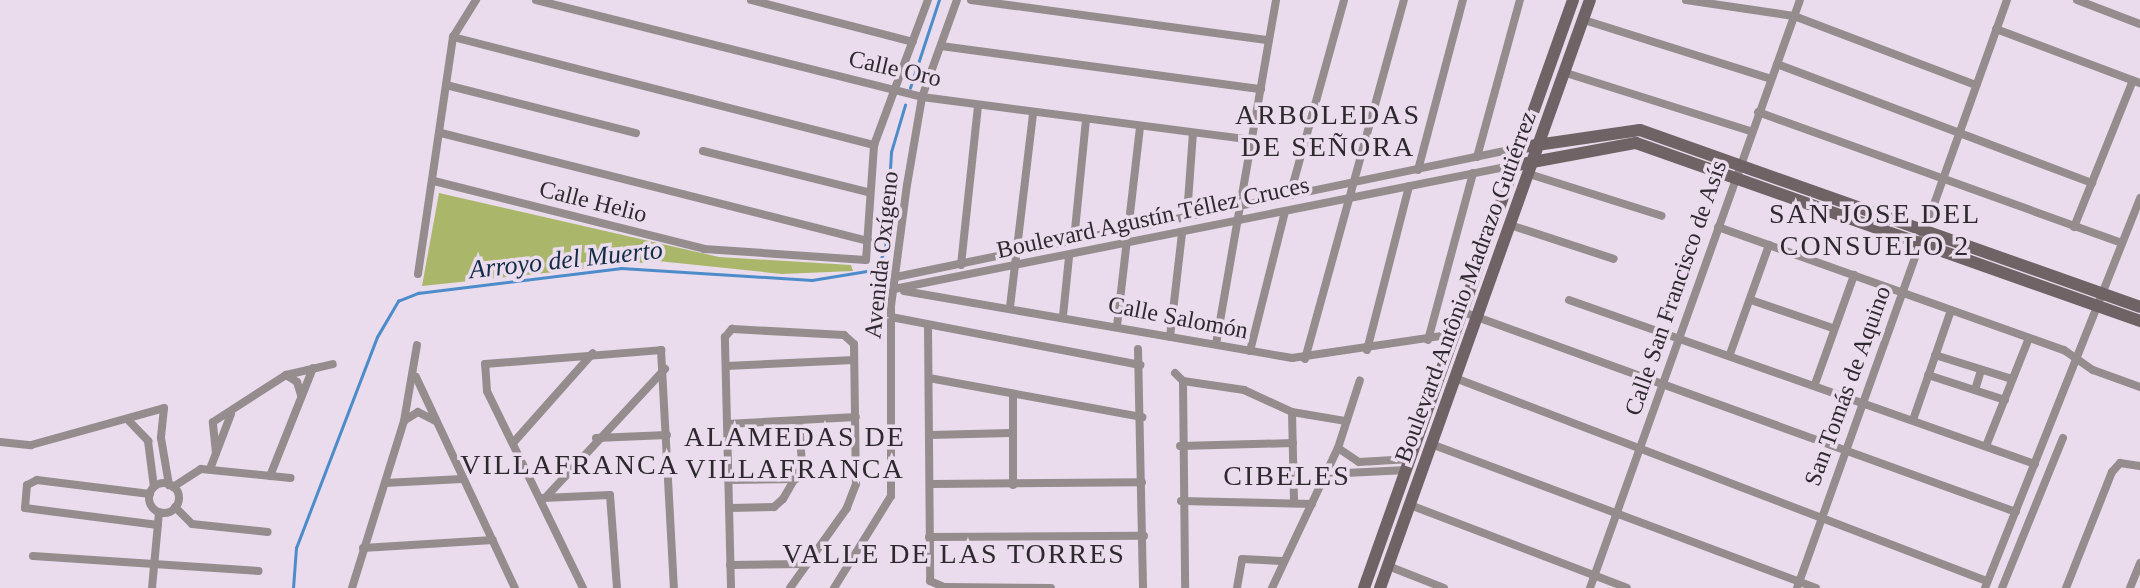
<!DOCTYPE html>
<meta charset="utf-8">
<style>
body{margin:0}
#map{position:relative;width:2140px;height:588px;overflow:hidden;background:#eadcec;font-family:Georgia,serif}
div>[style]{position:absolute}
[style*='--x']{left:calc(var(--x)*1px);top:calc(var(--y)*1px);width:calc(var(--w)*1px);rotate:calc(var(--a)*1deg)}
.green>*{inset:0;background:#aab76b}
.stream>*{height:2.5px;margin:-1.25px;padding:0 1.25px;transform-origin:1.25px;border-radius:1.25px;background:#4d8cca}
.street>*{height:8px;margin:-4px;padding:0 4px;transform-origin:4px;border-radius:4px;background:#958c8e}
.street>.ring{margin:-4px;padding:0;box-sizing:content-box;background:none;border:8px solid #958c8e;border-radius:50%}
.secondary>*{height:12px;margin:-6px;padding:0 6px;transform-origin:6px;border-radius:6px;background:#706366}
span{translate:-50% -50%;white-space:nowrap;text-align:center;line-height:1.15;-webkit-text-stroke:7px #eadcec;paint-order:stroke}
.street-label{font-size:24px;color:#2e292f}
.water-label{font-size:26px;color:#122c46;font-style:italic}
.quarter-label{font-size:28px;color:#2e292f;letter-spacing:2px}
</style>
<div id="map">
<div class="green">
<i style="clip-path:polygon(439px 193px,719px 257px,851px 265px,853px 271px,782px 274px,658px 261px,422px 286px)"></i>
</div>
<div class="stream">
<i style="--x:910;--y:88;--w:93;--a:-71.8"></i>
<i style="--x:293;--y:588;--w:40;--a:-85.7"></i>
<i style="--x:296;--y:548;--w:226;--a:-69"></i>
<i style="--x:377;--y:337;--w:42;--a:-59.7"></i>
<i style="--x:398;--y:301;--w:22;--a:-22"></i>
<i style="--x:418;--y:293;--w:205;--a:-7"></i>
<i style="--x:621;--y:268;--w:191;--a:3.6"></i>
<i style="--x:812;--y:280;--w:63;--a:-9.2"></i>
<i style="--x:874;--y:270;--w:22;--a:-60"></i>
<i style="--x:885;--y:251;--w:99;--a:-86.5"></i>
<i style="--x:891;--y:152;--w:49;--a:-73.4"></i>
</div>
<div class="street">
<i style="--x:536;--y:0;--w:398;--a:14.1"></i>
<i style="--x:922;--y:97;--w:333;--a:7.4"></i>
<i style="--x:751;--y:0;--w:167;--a:14.5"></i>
<i style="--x:971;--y:0;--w:300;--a:7.7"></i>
<i style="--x:1686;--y:0;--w:109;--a:8.4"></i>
<i style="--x:1794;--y:16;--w:195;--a:20.8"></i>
<i style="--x:2077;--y:0;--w:67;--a:20.9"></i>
<i style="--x:1584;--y:20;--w:196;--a:17.5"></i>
<i style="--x:1996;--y:29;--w:154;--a:20.6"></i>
<i style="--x:453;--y:37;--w:435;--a:14.4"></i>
<i style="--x:941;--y:46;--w:323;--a:7.7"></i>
<i style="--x:1777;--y:64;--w:337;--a:20.7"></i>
<i style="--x:1566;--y:73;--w:193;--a:17.5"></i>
<i style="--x:446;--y:85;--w:196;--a:14.2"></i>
<i style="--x:1758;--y:112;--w:386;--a:19.8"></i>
<i style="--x:441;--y:133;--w:441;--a:14.2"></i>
<i style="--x:703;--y:151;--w:170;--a:14"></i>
<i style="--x:1477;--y:157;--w:163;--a:-74.7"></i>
<i style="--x:1418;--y:170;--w:176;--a:-75.2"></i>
<i style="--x:1529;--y:174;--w:139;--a:17.5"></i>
<i style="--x:434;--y:181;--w:278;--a:14.1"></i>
<i style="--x:704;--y:249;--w:162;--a:3.9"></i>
<i style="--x:866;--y:260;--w:115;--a:-86"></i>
<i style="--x:874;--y:145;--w:155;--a:-69.6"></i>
<i style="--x:1290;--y:195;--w:202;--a:-74.5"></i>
<i style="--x:1187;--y:216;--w:83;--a:-85.9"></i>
<i style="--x:1510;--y:225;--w:109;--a:18.1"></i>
<i style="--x:1718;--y:227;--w:367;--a:19.6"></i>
<i style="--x:2064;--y:350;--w:35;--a:35"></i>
<i style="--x:2093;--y:370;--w:50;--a:19.9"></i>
<i style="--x:2074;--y:227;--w:158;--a:-68.1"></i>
<i style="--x:1074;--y:240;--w:121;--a:-84.3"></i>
<i style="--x:961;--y:265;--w:160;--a:-83.9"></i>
<i style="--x:418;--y:274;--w:240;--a:-81.6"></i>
<i style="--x:453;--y:37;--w:44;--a:-58.1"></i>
<i style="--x:896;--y:277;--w:640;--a:-11.71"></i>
<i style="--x:894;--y:289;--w:633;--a:-11.29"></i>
<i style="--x:904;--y:291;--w:394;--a:9.8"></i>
<i style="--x:1292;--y:358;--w:165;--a:-8.4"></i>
<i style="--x:1569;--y:300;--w:494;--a:19.4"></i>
<i style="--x:1751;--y:300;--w:87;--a:18.9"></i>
<i style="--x:1010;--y:307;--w:195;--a:-83.2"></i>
<i style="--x:1463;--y:312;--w:588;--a:19.88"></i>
<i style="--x:1063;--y:316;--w:59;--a:-84.2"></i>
<i style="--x:891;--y:317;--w:254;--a:10.9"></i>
<i style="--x:1117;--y:326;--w:200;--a:-83.4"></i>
<i style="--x:928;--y:327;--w:254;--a:89.5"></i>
<i style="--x:930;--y:581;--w:15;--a:23"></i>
<i style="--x:944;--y:587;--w:107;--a:0.5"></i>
<i style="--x:1170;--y:337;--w:105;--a:-83.4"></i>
<i style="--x:1428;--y:340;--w:173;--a:-74.9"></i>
<i style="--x:1216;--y:344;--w:349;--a:-80.1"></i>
<i style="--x:1138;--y:349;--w:239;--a:88.8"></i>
<i style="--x:1367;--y:350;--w:169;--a:-75.6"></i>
<i style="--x:1250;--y:351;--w:143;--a:-75.9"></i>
<i style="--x:1730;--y:354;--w:116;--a:-70.3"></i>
<i style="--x:1935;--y:355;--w:81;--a:17.3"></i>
<i style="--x:1305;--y:359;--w:372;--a:-74.6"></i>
<i style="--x:726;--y:366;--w:128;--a:-2.7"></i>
<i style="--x:1175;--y:373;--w:11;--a:45"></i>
<i style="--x:286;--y:375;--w:13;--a:32"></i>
<i style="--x:297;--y:382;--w:14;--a:73"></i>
<i style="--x:1928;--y:375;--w:81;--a:18"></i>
<i style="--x:416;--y:377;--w:233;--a:64.9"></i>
<i style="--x:929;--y:378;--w:217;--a:10.4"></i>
<i style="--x:1455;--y:378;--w:569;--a:20.89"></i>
<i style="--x:1183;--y:381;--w:207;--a:89.4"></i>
<i style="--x:1183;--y:381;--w:62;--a:8.4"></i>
<i style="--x:1244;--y:390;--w:53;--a:24.6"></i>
<i style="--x:1292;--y:412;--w:55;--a:9.5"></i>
<i style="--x:1815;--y:384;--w:116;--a:-70.3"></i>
<i style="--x:1975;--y:390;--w:21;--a:-73"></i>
<i style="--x:1013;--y:395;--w:90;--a:90"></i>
<i style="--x:1292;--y:412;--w:91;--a:88.7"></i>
<i style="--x:405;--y:420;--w:15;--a:-32"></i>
<i style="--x:418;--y:412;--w:20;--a:27"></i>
<i style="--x:1913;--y:420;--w:116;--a:-70.9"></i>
<i style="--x:129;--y:421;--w:28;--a:46"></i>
<i style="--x:148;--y:441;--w:46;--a:82.6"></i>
<i style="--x:727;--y:424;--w:129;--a:-3.1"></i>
<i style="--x:929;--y:435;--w:82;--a:-1.4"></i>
<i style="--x:596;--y:438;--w:71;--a:-2.4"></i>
<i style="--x:0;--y:442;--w:31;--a:6"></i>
<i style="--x:31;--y:445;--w:138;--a:-15.5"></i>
<i style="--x:164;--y:408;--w:30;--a:96"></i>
<i style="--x:161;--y:438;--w:48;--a:80.3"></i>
<i style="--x:513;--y:443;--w:120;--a:-48.4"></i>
<i style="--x:1431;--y:444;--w:411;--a:20.5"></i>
<i style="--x:1180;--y:446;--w:113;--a:-1.5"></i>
<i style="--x:1986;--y:446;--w:116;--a:-68.3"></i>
<i style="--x:1338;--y:448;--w:25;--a:34"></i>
<i style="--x:1359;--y:462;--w:52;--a:-3.3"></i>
<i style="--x:216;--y:453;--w:31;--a:-96"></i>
<i style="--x:213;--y:422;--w:87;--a:-32.8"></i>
<i style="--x:286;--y:375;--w:48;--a:-13.2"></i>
<i style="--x:210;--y:469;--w:59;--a:-69.1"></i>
<i style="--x:1325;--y:474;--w:82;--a:-2.8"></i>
<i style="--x:270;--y:476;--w:116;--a:-68.3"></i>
<i style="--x:728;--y:480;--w:68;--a:-0.8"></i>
<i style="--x:385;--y:483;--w:77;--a:-3"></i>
<i class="ring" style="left:149px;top:483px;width:22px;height:22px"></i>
<i style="--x:931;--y:484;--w:211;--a:-0.5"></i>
<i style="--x:173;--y:487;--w:33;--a:-33"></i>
<i style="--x:201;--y:469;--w:90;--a:5.7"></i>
<i style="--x:150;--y:494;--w:114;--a:-172.9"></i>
<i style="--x:37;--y:480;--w:11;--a:153"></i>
<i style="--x:27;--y:485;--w:23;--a:95"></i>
<i style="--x:25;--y:508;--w:134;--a:7.3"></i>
<i style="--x:546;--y:497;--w:175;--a:-47.1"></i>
<i style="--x:543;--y:498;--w:67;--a:-2.6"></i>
<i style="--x:610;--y:495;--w:93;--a:85.7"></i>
<i style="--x:1181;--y:501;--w:131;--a:1.3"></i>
<i style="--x:1410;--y:505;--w:232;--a:20.9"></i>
<i style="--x:175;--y:507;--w:24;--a:45"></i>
<i style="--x:192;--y:524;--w:76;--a:6"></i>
<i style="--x:729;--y:508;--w:45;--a:-1.3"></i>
<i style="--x:774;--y:507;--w:12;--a:-42"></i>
<i style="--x:783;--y:499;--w:38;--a:-60"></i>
<i style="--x:802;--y:466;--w:46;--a:-93.7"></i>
<i style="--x:929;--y:537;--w:215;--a:-0.3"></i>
<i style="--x:363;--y:548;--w:130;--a:-3.5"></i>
<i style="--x:33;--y:556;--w:226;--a:3.8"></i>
<i style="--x:730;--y:565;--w:77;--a:-0.7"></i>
<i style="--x:1388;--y:566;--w:60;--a:21.4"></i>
<i style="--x:152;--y:588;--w:76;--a:-84.7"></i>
<i style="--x:352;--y:588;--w:175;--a:-72.7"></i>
<i style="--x:404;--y:421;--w:77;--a:-80.3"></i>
<i style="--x:583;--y:588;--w:219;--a:-116"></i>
<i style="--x:487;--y:391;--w:27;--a:-94"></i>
<i style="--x:485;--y:364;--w:177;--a:-4.5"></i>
<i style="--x:661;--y:350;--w:238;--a:86.9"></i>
<i style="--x:731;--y:588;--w:251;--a:-91.4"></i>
<i style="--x:725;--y:337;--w:11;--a:-49"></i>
<i style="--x:732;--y:329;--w:112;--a:3.1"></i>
<i style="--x:844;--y:335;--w:13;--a:42"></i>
<i style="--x:854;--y:344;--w:140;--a:89.2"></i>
<i style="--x:856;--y:484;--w:26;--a:111"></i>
<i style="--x:847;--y:508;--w:98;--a:125.5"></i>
<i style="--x:834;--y:588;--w:108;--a:-58.2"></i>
<i style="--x:891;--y:496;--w:190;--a:-90"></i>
<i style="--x:891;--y:306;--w:122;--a:-82.5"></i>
<i style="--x:907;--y:185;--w:89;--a:-80.3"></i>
<i style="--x:922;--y:97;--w:103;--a:-70.2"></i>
<i style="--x:1237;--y:588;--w:29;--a:-80"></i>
<i style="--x:1242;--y:559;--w:40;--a:2.9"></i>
<i style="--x:1272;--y:588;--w:155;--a:-64.8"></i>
<i style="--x:1338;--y:448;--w:71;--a:-72.1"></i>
<i style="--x:1590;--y:588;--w:624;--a:-70.35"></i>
<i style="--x:1797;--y:588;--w:624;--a:-70.35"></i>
<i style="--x:1985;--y:588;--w:420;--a:-68.3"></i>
<i style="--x:2002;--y:588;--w:162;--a:-67.9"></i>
<i style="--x:2066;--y:588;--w:125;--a:-68.4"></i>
<i style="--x:2112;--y:472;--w:12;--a:-48"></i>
<i style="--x:2120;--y:463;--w:20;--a:9"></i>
<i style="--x:2130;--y:588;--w:27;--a:-68"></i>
</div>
<div class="secondary">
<i style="--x:1523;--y:147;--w:118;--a:-8.3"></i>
<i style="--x:1640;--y:130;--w:530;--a:19.49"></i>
<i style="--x:1517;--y:165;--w:121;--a:-10.5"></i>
<i style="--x:1636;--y:143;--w:535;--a:19.45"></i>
<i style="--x:1364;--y:588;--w:624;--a:-70.43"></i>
<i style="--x:1380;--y:588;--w:624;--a:-70.35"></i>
</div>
<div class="street-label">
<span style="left:895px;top:69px;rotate:13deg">Calle Oro</span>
<span style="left:593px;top:202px;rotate:14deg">Calle Helio</span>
<span style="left:1153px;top:218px;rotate:-12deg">Boulevard Agustín Téllez Cruces</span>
<span style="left:882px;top:255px;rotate:-84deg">Avenida Oxígeno</span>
<span style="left:1466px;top:287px;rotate:-70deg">Boulevard Antônio Madrazo Gutiérrez</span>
<span style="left:1676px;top:288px;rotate:-71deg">Calle San Francisco de Asís</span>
<span style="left:1178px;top:318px;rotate:11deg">Calle Salomón</span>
<span style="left:1848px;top:386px;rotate:-70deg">San Tomás de Aquino</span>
</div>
<div class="water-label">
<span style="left:566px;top:260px;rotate:-6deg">Arroyo del Muerto</span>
</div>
<div class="quarter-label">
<span style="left:1328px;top:131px">ARBOLEDAS<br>DE SEÑORA</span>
<span style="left:1875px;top:230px">SAN JOSE DEL<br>CONSUELO 2</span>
<span style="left:795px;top:453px">ALAMEDAS DE<br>VILLAFRANCA</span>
<span style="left:570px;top:465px">VILLAFRANCA</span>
<span style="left:1287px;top:476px">CIBELES</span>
<span style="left:954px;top:554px">VALLE DE LAS TORRES</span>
</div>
</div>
